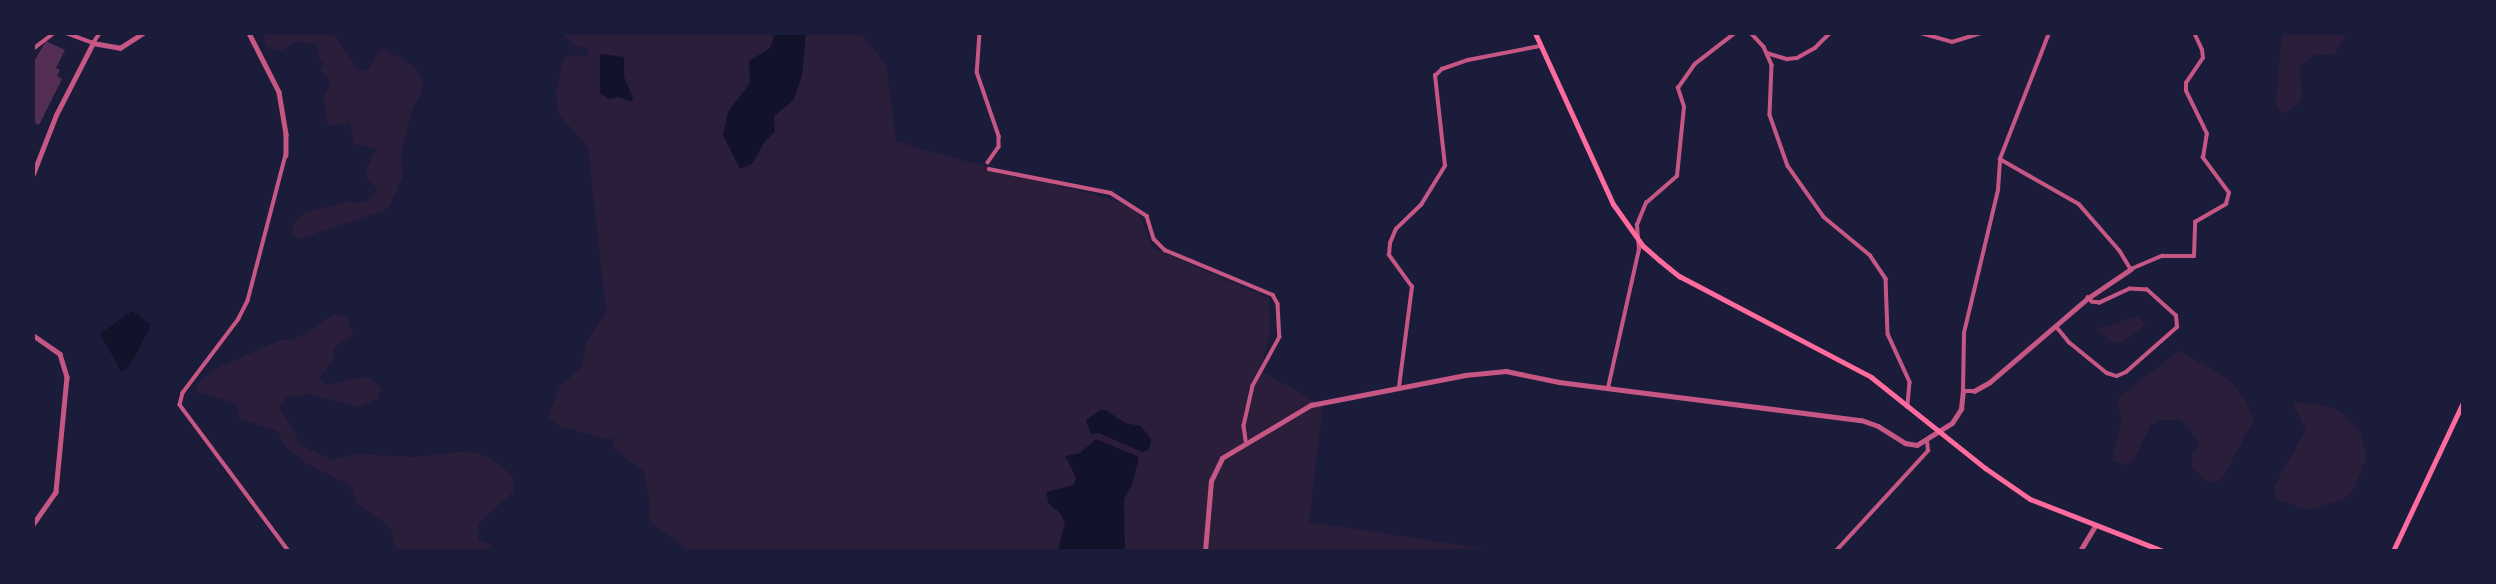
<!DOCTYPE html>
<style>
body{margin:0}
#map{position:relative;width:2496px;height:584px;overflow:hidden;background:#1b1b3a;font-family:"PT Serif",serif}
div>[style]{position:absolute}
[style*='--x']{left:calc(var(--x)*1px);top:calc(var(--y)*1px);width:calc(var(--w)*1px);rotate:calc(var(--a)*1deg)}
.green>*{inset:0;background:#2a1e3b}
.water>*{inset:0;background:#12122b}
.building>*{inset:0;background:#542f53}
.minor>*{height:3.5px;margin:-1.75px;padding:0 1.75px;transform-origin:1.75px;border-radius:1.75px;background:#c65784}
.tertiary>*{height:4.5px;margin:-2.25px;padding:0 2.25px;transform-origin:2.25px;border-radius:2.25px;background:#c65784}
.primary>*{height:5px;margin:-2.5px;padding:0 2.5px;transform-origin:2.5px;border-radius:2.5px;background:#ff6b9d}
span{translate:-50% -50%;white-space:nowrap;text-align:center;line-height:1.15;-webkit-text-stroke:7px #1b1b3a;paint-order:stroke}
.frame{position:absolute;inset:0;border:35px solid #1b1b3a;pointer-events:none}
</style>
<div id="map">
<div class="green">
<i style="clip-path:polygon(264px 33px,333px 33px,359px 71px,367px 71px,378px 52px,384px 48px,415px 68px,423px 83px,421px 93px,412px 111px,401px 154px,403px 176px,388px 209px,299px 239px,292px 234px,293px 224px,300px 215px,343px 202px,365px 203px,375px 194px,377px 188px,367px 180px,366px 169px,376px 150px,354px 143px,350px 123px,331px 126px,327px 123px,324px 97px,331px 82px,320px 69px,325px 64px,319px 58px,317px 44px,295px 42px,282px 50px,274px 50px,266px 46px)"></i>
<i style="clip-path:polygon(562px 33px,860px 33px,886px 64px,896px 140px,920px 149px,1136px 206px,1153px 248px,1269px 298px,1270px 331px,1260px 370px,1323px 406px,1309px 522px,1500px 551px,689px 551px,648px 520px,650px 508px,644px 472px,612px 447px,616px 436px,607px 439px,559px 426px,548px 418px,560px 386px,582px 367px,586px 343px,606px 311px,588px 148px,558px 113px,556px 91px,564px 58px,572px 55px,588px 57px,587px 48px,574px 45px)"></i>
<i style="clip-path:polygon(2282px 33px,2348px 33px,2334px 55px,2313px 55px,2300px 67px,2302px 95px,2298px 104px,2282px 114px,2276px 105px)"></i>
<i style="clip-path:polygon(335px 314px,346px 316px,354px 335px,333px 348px,334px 359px,319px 378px,327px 386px,349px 379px,370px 378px,381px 389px,378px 399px,360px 407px,309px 394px,286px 398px,279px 407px,302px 446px,333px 460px,356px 454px,413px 457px,469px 451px,489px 457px,512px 475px,514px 491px,478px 524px,478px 539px,491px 545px,492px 551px,396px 551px,390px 527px,357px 504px,350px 485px,304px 462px,284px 445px,278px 431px,240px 419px,235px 403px,196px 392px,198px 383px,212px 370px,281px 340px,295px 339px)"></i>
<i style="clip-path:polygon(2137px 316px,2145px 325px,2120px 344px,2111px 342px,2097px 329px)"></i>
<i style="clip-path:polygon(2179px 351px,2227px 378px,2244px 397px,2254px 420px,2222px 479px,2215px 483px,2204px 481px,2192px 466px,2192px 454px,2200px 445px,2188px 426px,2179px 420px,2158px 420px,2151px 425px,2132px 463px,2126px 465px,2112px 460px,2121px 423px,2118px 402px,2120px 396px)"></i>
<i style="clip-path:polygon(2292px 402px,2324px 405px,2341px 412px,2359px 429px,2367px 457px,2355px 487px,2344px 499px,2308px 510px,2277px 499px,2273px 488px,2306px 430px)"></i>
</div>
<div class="water">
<i style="clip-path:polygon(775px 33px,806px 33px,802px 76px,793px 101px,774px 116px,775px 132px,765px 141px,752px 164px,740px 169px,723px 135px,728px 112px,750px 83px,749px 61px,770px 48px)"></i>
<i style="clip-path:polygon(600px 54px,624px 57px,624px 77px,633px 98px,631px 102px,619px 97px,609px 99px,600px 93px)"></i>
<i style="clip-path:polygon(132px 311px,151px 325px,134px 358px,126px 370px,121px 371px,100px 334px)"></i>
<i style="clip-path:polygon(1100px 410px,1106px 410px,1125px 423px,1141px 426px,1151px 439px,1149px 450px,1142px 452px,1099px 433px,1091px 434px,1086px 420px)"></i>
<i style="clip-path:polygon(1096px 439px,1139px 457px,1132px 485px,1124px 499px,1125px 551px,1058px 551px,1065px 523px,1060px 513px,1049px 504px,1046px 492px,1074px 485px,1076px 477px,1065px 456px,1080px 453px)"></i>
</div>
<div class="building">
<i style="clip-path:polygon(46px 41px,65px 50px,56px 68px,60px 70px,57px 76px,62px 79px,39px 125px,33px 122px,33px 63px)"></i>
</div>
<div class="minor">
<i style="--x:66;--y:33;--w:29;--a:20"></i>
<i style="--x:93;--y:43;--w:12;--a:-55"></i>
<i style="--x:980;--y:33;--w:39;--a:94"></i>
<i style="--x:977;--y:72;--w:68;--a:71"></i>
<i style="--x:999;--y:136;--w:11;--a:90"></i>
<i style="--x:999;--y:147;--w:19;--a:125"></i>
<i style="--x:1751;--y:33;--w:19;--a:47"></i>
<i style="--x:1764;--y:47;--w:20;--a:66"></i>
<i style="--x:1772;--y:65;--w:50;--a:92.3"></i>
<i style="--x:1770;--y:115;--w:54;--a:70.6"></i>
<i style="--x:1788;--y:166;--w:62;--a:54.8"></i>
<i style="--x:1824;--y:217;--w:60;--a:39.6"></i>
<i style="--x:1870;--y:255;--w:29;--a:56"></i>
<i style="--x:1886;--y:279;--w:55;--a:87.9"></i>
<i style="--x:1888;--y:334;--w:53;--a:65.4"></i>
<i style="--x:1910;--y:382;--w:25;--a:95"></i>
<i style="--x:1921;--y:33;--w:32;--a:16"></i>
<i style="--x:1952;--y:42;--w:30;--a:-17"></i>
<i style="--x:33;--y:49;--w:26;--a:-37"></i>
<i style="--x:1767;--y:53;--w:21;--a:17"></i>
<i style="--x:1787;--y:59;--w:10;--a:-6"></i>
<i style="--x:1797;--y:58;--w:21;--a:-29"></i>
<i style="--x:1815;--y:48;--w:21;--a:-45"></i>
<i style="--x:286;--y:155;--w:151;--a:104.6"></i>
<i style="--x:248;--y:301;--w:20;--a:117"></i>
<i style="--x:239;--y:319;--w:93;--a:127.1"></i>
<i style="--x:183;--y:393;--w:12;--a:104"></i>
<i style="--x:180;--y:405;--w:182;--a:53.3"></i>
<i style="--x:2000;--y:159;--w:91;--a:29.7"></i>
<i style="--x:2079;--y:204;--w:62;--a:48.9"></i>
<i style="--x:2120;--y:251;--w:21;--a:59"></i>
<i style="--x:2131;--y:269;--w:34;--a:-23"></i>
<i style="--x:2162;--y:256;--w:32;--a:0"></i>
<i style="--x:2194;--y:256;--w:34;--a:-88"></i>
<i style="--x:2195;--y:222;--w:36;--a:-30"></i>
<i style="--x:2226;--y:204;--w:11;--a:-75"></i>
<i style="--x:2229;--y:193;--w:44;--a:-126.6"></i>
<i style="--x:2203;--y:158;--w:24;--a:-81"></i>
<i style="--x:2207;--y:134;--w:48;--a:-116"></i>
<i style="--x:2186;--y:91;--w:8;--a:-90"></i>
<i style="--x:2186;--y:83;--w:30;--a:-56"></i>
<i style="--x:2203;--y:58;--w:8;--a:-97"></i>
<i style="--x:2202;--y:50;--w:19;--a:-115"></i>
<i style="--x:989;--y:169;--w:124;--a:11.1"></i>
<i style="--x:1111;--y:193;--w:43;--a:32.6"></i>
<i style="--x:1147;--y:216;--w:24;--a:73"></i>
<i style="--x:1154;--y:239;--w:16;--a:45"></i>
<i style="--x:1165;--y:250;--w:117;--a:22.6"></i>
<i style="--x:1273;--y:295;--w:10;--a:61"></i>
<i style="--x:1278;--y:304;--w:33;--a:87"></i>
<i style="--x:1280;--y:337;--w:56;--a:118.9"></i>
<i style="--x:1253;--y:386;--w:41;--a:102.7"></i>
<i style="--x:1244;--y:426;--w:15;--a:82"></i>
<i style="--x:2056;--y:326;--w:21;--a:51"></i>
<i style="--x:2069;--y:342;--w:49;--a:39.2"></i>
<i style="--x:2107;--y:373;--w:10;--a:17"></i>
<i style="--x:2117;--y:376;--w:10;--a:-24"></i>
<i style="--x:2126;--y:372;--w:68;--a:-41.4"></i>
<i style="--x:2177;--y:327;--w:11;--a:-95"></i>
<i style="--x:2176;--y:316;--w:39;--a:-138"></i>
<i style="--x:2147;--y:290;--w:17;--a:-177"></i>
<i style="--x:2130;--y:289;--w:33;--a:155"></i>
<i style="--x:2100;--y:303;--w:8;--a:-173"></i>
<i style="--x:2092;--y:302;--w:6;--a:-135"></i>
<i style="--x:1399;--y:387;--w:101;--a:-82.6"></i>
<i style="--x:1412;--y:287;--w:39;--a:-126"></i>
<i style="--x:1389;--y:255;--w:12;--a:-85"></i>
<i style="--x:1390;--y:243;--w:15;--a:-67"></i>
<i style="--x:1396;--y:229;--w:35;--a:-44"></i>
<i style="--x:1421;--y:205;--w:46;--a:-58.4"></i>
<i style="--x:1445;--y:166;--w:91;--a:-96.3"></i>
<i style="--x:1435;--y:76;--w:10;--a:-45"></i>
<i style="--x:1442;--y:69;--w:28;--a:-19"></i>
<i style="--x:1468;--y:60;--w:73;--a:-11"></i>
<i style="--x:1608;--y:388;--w:142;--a:-77.4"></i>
<i style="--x:1639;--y:249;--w:24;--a:-95"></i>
<i style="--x:1637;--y:225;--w:24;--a:-68"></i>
<i style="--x:1646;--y:203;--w:41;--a:-41.1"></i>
<i style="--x:1677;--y:176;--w:69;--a:-84.2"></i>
<i style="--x:1684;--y:107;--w:20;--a:-108"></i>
<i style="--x:1678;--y:88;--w:29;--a:-55"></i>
<i style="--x:1695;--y:64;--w:51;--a:-37.8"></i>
<i style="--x:1963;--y:391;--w:58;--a:-89"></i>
<i style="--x:1964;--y:333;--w:147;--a:-76.6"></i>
<i style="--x:1998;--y:190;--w:31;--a:-86"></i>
<i style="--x:2000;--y:159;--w:135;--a:-68.7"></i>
<i style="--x:1836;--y:551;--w:136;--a:-47.4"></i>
<i style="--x:1928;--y:451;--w:10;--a:-96"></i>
</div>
<div class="tertiary">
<i style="--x:249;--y:33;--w:66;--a:63"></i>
<i style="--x:279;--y:92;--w:43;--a:80.5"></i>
<i style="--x:286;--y:134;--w:21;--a:90"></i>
<i style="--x:33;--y:174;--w:63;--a:-68.7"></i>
<i style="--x:56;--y:115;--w:81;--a:-62.8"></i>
<i style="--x:93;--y:43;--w:27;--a:10"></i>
<i style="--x:120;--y:48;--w:27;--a:-33"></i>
<i style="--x:33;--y:335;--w:33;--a:35"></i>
<i style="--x:60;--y:354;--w:24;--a:73"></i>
<i style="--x:67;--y:377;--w:116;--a:95.5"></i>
<i style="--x:56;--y:492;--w:40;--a:124.9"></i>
<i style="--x:1205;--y:551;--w:70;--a:-85.1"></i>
<i style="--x:1211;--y:481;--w:25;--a:-64"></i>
<i style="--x:1222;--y:458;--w:104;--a:-30.8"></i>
<i style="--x:1311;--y:405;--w:157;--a:-11"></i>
<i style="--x:1465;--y:375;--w:41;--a:-5.6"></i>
<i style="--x:1506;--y:371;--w:54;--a:11.7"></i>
<i style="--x:1559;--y:382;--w:304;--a:7.2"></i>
<i style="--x:1861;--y:420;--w:18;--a:19"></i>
<i style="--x:1878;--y:426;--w:32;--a:32"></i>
<i style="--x:1905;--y:443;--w:12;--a:9"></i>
<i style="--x:1917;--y:445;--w:41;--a:-32.2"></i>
<i style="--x:1952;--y:423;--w:17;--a:-57"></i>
<i style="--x:1961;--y:409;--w:18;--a:-84"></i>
<i style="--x:1963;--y:391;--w:11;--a:0"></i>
<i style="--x:1974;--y:391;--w:18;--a:-29"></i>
<i style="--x:1990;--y:382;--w:129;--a:-40.6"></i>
<i style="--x:2088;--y:298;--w:52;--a:-34"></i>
<i style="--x:2080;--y:551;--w:29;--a:-59"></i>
</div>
<div class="primary">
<i style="--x:1535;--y:33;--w:188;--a:65.5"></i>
<i style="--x:1613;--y:204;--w:52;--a:54.5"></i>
<i style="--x:1643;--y:246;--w:21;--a:41"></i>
<i style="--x:1659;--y:260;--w:26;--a:39"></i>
<i style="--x:1679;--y:276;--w:217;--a:27.7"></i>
<i style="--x:1871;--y:377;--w:146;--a:38.6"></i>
<i style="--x:1985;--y:468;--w:55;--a:34.6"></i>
<i style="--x:2030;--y:499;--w:143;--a:21.4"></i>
<i style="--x:2393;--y:551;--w:165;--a:-64.8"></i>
</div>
<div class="frame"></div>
</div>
